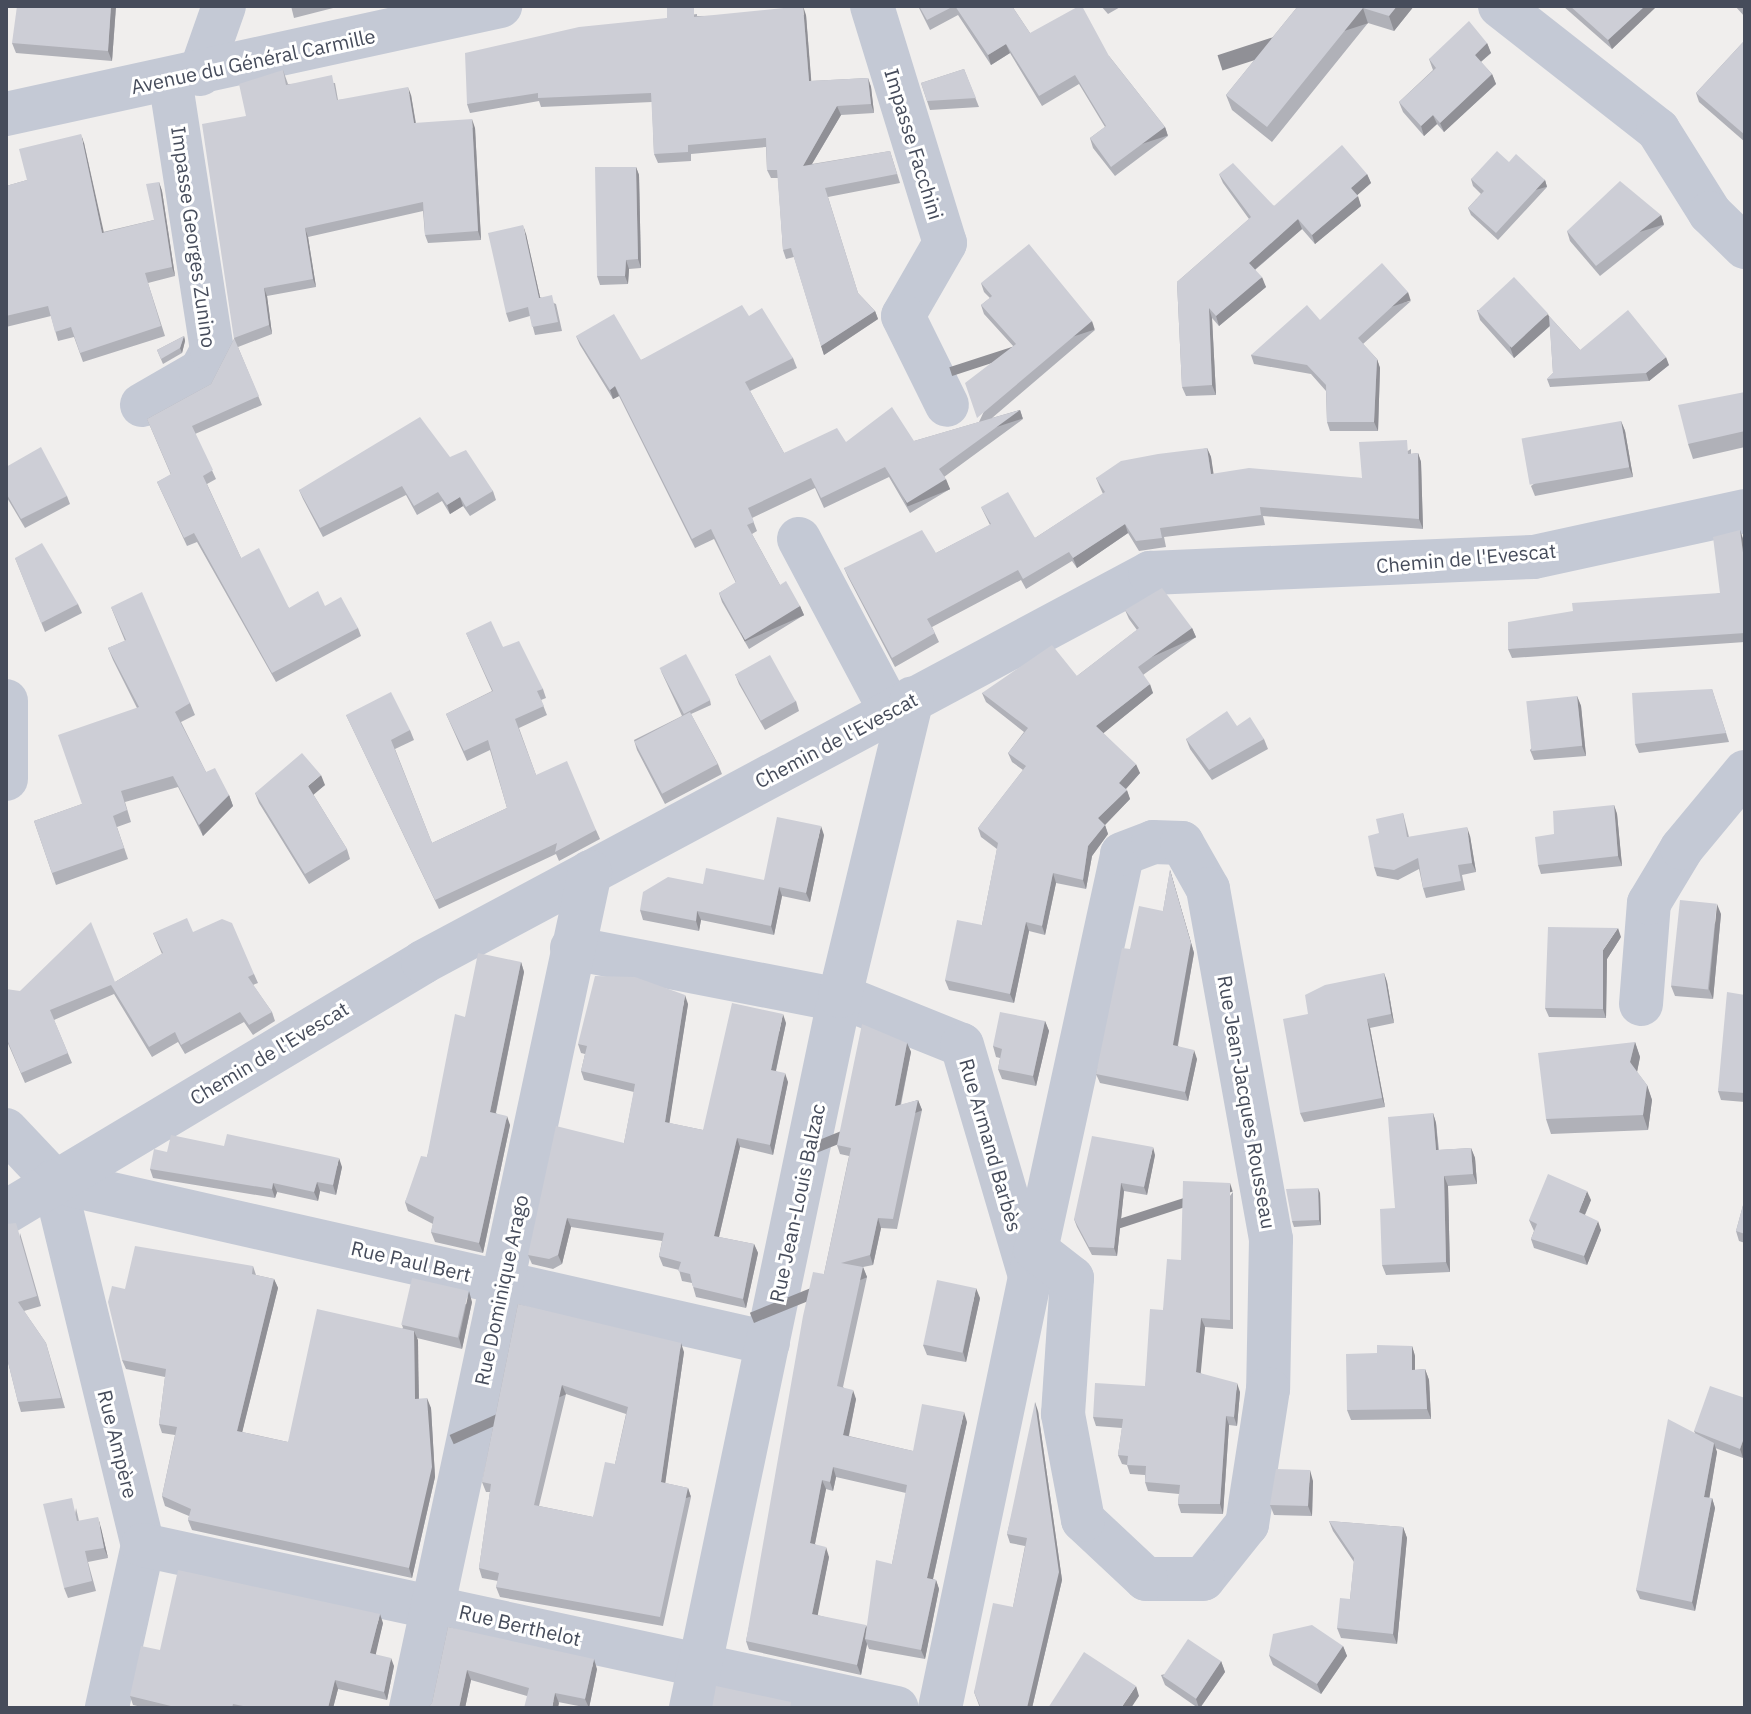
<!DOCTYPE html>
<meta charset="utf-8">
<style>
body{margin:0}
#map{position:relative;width:1751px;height:1714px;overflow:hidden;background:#f0eeed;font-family:"IBM Plex Sans",sans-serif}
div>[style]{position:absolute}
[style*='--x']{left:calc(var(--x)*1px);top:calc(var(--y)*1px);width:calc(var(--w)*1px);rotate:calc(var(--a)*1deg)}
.minor>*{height:44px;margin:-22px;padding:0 22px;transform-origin:22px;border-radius:22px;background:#c4c9d5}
.wall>*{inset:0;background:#b0b1b8}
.shaded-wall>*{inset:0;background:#909096;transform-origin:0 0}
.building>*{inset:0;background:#cdced6;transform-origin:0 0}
span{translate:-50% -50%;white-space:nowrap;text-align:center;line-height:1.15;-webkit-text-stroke:6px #fff;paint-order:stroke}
.street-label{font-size:20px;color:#464c5b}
.frame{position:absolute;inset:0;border:8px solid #464c5b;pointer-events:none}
</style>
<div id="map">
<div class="minor">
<i style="--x:872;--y:6;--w:248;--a:72.9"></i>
<i style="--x:945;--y:243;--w:84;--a:119.9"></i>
<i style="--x:903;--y:316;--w:99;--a:63.7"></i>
<i style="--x:1500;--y:6;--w:201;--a:38.1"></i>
<i style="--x:1658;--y:130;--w:98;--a:57.9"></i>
<i style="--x:1710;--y:213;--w:49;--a:44.2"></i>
<i style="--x:200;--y:74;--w:72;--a:-70.6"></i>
<i style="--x:6;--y:114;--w:506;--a:-12.33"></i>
<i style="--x:142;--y:405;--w:68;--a:-30"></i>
<i style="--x:201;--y:371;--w:24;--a:-62"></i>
<i style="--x:212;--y:350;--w:274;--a:-98.8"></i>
<i style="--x:799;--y:539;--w:194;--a:62"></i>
<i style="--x:6;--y:701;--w:78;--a:90"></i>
<i style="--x:572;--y:948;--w:272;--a:11"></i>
<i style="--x:840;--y:996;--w:131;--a:21.9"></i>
<i style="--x:962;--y:1045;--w:238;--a:73.6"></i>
<i style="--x:1641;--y:1004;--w:101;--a:-85.5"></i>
<i style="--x:1649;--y:903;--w:64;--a:-59"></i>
<i style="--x:1682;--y:848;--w:99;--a:-50.3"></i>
<i style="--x:6;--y:1130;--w:70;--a:46.7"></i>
<i style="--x:54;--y:1181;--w:375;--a:76.3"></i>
<i style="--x:143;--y:1545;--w:167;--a:102.5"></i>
<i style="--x:54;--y:1181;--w:732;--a:12.78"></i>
<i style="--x:6;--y:1212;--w:486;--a:-30.9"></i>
<i style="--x:423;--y:962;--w:825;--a:-28.15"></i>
<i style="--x:1150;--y:573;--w:384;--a:-2.4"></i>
<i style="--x:1534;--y:557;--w:216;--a:-12.3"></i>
<i style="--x:143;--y:1545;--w:771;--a:12.2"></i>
<i style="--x:411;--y:1708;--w:855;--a:-77.91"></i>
<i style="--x:691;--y:1708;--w:727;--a:-78.18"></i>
<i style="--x:840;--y:996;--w:306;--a:-76.4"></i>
<i style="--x:940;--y:1708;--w:468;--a:-78.2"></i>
<i style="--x:1036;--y:1250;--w:405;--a:-77.7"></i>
<i style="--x:1122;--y:854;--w:33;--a:-21"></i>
<i style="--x:1153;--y:842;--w:29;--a:2"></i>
<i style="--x:1182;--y:843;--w:53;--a:60.5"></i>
<i style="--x:1208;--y:889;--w:356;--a:79.8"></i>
<i style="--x:1271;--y:1239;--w:150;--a:91.1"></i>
<i style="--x:1268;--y:1389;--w:137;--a:98.8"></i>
<i style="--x:1247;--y:1524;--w:70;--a:128.7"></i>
<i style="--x:1203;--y:1579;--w:57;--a:180"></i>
<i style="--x:1146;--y:1579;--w:86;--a:-136.9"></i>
<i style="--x:1083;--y:1520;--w:108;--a:-100.7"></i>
<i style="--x:1063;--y:1414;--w:136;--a:-86.2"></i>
<i style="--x:1072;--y:1278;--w:46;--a:-142.1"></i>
</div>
<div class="wall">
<i style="clip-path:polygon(116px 6px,112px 61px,16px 53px,12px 43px)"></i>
<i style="clip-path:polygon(291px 6px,341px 6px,294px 18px)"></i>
<i style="clip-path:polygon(918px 6px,1012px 6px,1030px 33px,1109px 56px,1165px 127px,1168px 136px,1115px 176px,1093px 148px,1090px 138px,1105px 127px,1079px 84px,1042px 106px,1010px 53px,991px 65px,958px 15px,930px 30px)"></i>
<i style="clip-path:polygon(1101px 6px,1122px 6px,1108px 14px)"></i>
<i style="clip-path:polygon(1298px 6px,1414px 6px,1394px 31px,1368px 23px,1272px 142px,1232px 110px,1226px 95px)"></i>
<i style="clip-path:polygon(1563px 6px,1657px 6px,1612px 49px)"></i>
<i style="clip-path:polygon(1735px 6px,1745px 6px,1745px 17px)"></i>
<i style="clip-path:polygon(697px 14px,697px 16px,806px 15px,811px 81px,868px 78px,871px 87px,874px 113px,841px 115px,812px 164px,890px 151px,900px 183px,828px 197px,858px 293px,875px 311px,878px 319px,824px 355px,794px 257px,786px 259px,783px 250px,778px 178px,771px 178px,767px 170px,766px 147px,691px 154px,691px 161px,658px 163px,654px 154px,652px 102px,541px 107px,539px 101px,470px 113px,467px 104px,667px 18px)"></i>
<i style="clip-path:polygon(1745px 40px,1745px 142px,1699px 102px,1696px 93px)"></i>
<i style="clip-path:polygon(1487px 43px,1491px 53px,1481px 62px,1492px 74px,1496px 84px,1444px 132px,1437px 124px,1424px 136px,1403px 112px,1399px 102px,1433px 70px,1429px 59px)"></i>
<i style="clip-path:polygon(964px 69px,979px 107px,930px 110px,921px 83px)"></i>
<i style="clip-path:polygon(283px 70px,288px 84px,335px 83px,338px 100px,411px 95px,416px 123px,475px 128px,481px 240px,428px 243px,425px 235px,423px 211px,308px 237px,316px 287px,267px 296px,272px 334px,238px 347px,262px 405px,195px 434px,216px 479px,207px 484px,241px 558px,289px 608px,325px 606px,358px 628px,361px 636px,276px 682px,197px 542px,187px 546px,157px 482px,171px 475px,147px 419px,211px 384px,234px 339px,246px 116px)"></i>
<i style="clip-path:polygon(84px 143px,103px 232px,154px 220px,159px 182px,162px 191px,175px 276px,148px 283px,165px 336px,83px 362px,74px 337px,58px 341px,51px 316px,6px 327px,6px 186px,27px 180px)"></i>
<i style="clip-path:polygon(1509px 162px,1545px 180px,1547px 187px,1498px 240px,1471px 215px,1468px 208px,1481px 194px,1473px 186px,1471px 179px)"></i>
<i style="clip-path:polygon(636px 167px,639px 175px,641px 268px,629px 269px,628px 284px,600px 285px,597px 276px)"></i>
<i style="clip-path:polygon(1219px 174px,1274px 206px,1367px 174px,1371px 183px,1357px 195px,1361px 206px,1315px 244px,1302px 229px,1255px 270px,1266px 287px,1219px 326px,1212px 318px,1216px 395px,1186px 396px,1182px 387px,1177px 282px,1249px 219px,1223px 183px)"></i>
<i style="clip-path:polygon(1661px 215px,1664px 225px,1600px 276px,1570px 241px,1567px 231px)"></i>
<i style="clip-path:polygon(526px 234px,540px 297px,556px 304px,562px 331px,535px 335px,530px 316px,509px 322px,506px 313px)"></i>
<i style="clip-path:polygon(981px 283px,1095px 330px,992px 418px,1020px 410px,1023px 419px,944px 477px,950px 489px,910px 513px,889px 477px,824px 508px,815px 488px,752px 518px,757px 531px,752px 534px,780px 585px,800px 606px,804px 615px,749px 649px,722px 602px,719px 593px,736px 583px,714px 539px,695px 548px,619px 396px,613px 399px,580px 345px,576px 336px,641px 360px,749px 316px,793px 358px,797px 368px,750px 391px,784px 453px,846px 442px,914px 441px,979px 422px,1014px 347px,984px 314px,981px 305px,990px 298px,984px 292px)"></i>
<i style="clip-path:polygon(1411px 301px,1363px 344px,1377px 359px,1380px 368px,1378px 431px,1330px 431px,1327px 422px,1326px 391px,1311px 374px,1254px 364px,1251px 355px,1320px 320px)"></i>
<i style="clip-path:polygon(1477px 310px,1549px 316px,1580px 350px,1669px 365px,1649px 381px,1550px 387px,1547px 379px,1553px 373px,1550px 326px,1514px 358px,1480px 320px)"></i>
<i style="clip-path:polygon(184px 336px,185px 341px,182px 353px,163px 364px,157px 350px)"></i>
<i style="clip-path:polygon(1745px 392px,1745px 447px,1693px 459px,1688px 444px)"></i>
<i style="clip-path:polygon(1621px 421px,1625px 431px,1633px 477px,1535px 496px,1531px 486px)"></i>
<i style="clip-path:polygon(1207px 448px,1211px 457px,1213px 474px,1362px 478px,1411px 449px,1411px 454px,1418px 453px,1421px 462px,1423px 529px,1263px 516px,1265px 525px,1164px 537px,1166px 547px,1139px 551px,1128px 533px,1077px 568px,1072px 561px,1026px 589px,1021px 580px,932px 627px,939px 642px,895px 667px,848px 577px,844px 568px,936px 553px,990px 525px,981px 507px,1035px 538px,1103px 494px,1096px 478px)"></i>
<i style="clip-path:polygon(450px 457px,493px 491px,496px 500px,470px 516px,463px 506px,450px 514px,442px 501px,417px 515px,406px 495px,323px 537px,303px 499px,299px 490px)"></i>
<i style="clip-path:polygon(6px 467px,67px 496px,70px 504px,25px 528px,6px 496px)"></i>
<i style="clip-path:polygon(1740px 530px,1743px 539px,1745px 554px,1745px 642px,1512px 658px,1508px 649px,1720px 593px)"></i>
<i style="clip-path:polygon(15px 558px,78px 604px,82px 613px,45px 632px)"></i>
<i style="clip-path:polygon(111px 607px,190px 703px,195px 715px,181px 722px,206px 772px,229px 795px,233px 806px,203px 836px,178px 787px,125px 802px,131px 822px,117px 827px,128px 859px,56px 885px,34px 821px,82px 804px,137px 708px,113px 660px,108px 648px,125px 641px)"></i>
<i style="clip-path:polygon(1125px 610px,1192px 628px,1196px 637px,1143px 675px,1153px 693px,1103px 733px,1140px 773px,1126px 789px,1130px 799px,1105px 825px,1108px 834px,1092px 856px,1086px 889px,1056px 883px,1045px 935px,1029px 931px,1014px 1003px,949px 990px,945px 980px,982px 925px,997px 849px,981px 837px,978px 828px,1023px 770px,1012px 762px,1008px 753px,1024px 732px,986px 702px,982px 693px,1077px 676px,1137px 630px,1129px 619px)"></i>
<i style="clip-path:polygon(466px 633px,503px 647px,543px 689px,546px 698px,541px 700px,547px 715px,519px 728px,536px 775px,596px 830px,600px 839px,559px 861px,556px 854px,439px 909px,346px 715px,410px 730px,414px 740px,395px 749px,432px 843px,507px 808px,490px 750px,467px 761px,446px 714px,492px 691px)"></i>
<i style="clip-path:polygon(661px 671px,710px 700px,711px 705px,691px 714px,718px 764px,722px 774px,665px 804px,637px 750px,634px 740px,682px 716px)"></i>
<i style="clip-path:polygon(735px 674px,796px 701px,799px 711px,765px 730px,739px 684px)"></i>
<i style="clip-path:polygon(1712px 689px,1729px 742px,1639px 753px,1635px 744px)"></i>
<i style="clip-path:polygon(1577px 696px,1581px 706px,1586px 756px,1534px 760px,1530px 750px)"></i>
<i style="clip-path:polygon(1237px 726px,1264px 739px,1268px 749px,1212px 780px,1190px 749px,1186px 739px)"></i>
<i style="clip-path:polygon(325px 785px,313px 794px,347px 849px,350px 859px,309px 884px,259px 803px,255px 793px)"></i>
<i style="clip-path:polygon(1614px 805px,1617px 814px,1622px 866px,1541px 874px,1538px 865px,1554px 834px)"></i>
<i style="clip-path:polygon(1403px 813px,1409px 837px,1470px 836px,1476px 872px,1462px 875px,1465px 890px,1426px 898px,1423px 888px,1419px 869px,1398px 880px,1377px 876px,1374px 867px,1379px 833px)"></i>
<i style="clip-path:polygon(824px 835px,810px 902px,782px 896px,774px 935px,701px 920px,699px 931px,643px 920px,640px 910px,703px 884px,764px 880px)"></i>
<i style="clip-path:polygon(1170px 870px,1194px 953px,1178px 1046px,1197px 1059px,1188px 1101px,1100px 1083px,1096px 1074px,1130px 949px,1163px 911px)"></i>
<i style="clip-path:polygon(1721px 914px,1713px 999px,1675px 996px,1671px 986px)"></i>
<i style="clip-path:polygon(193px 932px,254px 974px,258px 983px,253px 985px,272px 1012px,275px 1021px,253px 1035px,244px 1022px,185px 1054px,178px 1042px,152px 1057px,114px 994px,54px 1020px,72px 1063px,25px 1083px,6px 1039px,20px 991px,115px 982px,162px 954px,153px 933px)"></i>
<i style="clip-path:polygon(1621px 937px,1607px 959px,1606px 1018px,1549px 1017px,1545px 1008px)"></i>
<i style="clip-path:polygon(521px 962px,524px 972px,496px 1113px,510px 1125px,483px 1253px,435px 1242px,431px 1232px,433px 1224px,408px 1211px,405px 1202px,427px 1157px,465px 1017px)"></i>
<i style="clip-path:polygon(1384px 973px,1387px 982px,1394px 1023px,1370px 1028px,1385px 1107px,1304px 1122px,1300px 1113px,1308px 1014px)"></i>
<i style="clip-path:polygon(1745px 995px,1745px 1102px,1721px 1100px,1718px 1091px)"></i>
<i style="clip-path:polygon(688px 1004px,669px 1123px,703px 1130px,786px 1023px,776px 1071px,788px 1082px,773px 1155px,740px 1147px,719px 1237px,754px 1244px,758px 1253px,746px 1308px,696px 1297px,692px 1283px,682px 1281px,679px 1270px,663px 1266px,659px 1256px,662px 1241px,571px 1227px,562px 1264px,553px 1269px,532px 1264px,528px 1255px,624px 1143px,634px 1092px,584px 1080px,581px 1071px,585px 1054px,581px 1053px,578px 1044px)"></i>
<i style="clip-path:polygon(1045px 1021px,1049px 1031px,1036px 1086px,1002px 1079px,998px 1069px,1000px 1058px,996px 1057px,993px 1046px)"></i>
<i style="clip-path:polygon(1635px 1042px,1640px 1057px,1637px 1072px,1647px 1085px,1652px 1100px,1648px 1130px,1551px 1134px,1546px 1119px)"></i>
<i style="clip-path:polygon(evenodd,907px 1043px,911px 1052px,901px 1105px,918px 1100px,922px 1110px,897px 1229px,881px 1228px,873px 1265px,863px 1267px,867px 1277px,843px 1387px,856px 1399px,849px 1436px,913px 1451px,967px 1422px,933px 1579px,936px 1580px,939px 1589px,925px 1659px,869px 1649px,867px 1644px,861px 1675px,749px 1650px,746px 1641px,849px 1156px,840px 1154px,837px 1145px,907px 1043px,836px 1477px,906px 1493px,892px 1564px,867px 1628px,817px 1615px,829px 1557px,815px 1544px,826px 1489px,833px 1491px,836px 1477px)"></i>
<i style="clip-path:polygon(1433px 1113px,1436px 1123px,1439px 1150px,1471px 1148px,1475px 1158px,1477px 1184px,1448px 1186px,1450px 1272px,1386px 1275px,1382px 1265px,1395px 1208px)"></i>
<i style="clip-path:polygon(224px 1146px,342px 1167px,336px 1195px,320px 1191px,318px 1201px,277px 1192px,275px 1198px,153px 1178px,150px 1169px,167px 1152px)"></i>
<i style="clip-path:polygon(1155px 1155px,1147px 1195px,1124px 1191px,1117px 1256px,1092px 1255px,1077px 1227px,1074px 1219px)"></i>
<i style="clip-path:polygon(1233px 1192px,1233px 1329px,1205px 1327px,1200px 1373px,1240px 1392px,1237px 1426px,1229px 1425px,1223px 1514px,1181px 1513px,1178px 1504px,1179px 1494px,1148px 1491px,1145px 1482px,1145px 1475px,1130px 1474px,1127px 1465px,1122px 1464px,1118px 1455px,1122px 1428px,1096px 1426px,1093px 1417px,1145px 1386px,1163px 1310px,1181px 1260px)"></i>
<i style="clip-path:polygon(1320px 1193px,1321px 1225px,1294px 1227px,1292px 1221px)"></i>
<i style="clip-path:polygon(1745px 1198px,1745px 1243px,1739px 1241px,1736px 1231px)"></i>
<i style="clip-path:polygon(1591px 1200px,1585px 1215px,1601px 1230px,1587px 1265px,1534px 1248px,1531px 1239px,1534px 1231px,1529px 1220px)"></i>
<i style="clip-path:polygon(20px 1233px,41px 1306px,24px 1311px,46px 1343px,65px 1408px,21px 1412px,18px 1402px,6px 1354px)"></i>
<i style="clip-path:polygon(253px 1266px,256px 1275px,274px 1279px,278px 1288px,242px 1432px,288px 1442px,403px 1328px,402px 1325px,472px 1302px,462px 1349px,417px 1338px,419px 1399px,431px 1408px,435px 1477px,412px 1578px,192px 1530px,188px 1520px,189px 1516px,165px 1506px,162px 1496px,175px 1435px,162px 1433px,159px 1424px,165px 1377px,126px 1369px,122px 1360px,125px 1289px)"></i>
<i style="clip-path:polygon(980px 1298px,966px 1362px,927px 1355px,923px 1345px)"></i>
<i style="clip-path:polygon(evenodd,518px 1304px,684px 1352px,665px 1483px,688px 1488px,691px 1497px,663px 1626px,500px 1597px,496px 1587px,498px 1581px,482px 1578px,479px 1568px,490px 1492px,486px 1492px,482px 1482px,518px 1304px,566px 1394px,626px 1414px,615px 1464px,593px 1517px,539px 1506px,566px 1394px)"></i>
<i style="clip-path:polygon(1412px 1346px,1415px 1356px,1415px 1370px,1425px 1369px,1429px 1380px,1431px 1419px,1351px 1420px,1347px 1410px,1377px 1353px)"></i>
<i style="clip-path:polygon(1745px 1398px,1743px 1458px,1715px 1448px,1717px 1452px,1709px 1498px,1712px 1498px,1715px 1508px,1695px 1611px,1640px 1599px,1636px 1590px,1695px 1433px,1694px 1431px)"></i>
<i style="clip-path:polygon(1038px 1411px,1062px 1580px,1032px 1708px,980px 1708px,974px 1692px,1013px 1607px,1025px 1546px,1010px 1543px,1007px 1534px)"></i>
<i style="clip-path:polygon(1313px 1481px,1312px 1516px,1274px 1515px,1270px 1505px)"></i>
<i style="clip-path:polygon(76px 1508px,79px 1521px,101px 1528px,108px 1558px,88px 1562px,96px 1591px,68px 1598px,64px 1588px)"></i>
<i style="clip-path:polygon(1329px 1521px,1403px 1527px,1407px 1538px,1397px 1644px,1341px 1638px,1337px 1628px,1350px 1599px,1354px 1562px,1333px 1531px)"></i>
<i style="clip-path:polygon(383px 1623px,375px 1654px,394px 1666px,387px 1700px,338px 1689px,333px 1708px,146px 1708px,133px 1705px,130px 1696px,160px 1650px)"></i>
<i style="clip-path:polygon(448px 1627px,597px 1669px,589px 1708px,527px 1696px,471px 1680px,465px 1708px,428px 1708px,432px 1703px)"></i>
<i style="clip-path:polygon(1343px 1646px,1347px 1656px,1321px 1694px,1273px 1665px,1269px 1655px)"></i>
<i style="clip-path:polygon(1221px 1661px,1225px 1672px,1200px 1708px,1198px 1708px,1165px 1685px,1161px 1675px)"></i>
</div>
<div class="shaded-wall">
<i style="clip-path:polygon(111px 6px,116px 6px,112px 61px,108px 51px)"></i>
<i style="clip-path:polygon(803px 6px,806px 15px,812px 90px,809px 81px)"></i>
<i style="clip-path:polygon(1397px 6px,1414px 6px,1394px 31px,1389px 16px)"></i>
<i style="clip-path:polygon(1645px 6px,1657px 6px,1612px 49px,1608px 40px)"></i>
<i style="left:1363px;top:8px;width:16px;height:153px;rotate:72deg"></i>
<i style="clip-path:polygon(1487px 43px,1491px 53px,1478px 64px,1475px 55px)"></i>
<i style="clip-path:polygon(1006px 44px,1010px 53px,991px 65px,988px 55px)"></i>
<i style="clip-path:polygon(1492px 74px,1496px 84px,1444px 132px,1440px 123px)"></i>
<i style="clip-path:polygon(868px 78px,871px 87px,874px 113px,871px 104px)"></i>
<i style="clip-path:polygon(408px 87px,411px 95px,417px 132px,414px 123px)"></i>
<i style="clip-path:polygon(837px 106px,841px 115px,806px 174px,803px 166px)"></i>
<i style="clip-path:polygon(1433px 115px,1437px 124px,1424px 136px,1421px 126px)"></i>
<i style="clip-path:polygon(472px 119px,475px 128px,481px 240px,478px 231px)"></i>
<i style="left:1165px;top:127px;width:9px;height:67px;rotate:72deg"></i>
<i style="clip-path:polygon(81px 134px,84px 143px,106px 242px,102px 233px)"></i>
<i style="clip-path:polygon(636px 167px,639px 175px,641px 268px,638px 259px)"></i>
<i style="clip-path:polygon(1367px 174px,1371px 183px,1354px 198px,1351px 188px)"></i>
<i style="left:1545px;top:180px;width:7px;height:72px;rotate:74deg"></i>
<i style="clip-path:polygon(159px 182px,162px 191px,175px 276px,172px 267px)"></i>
<i style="clip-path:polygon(1358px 196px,1361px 206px,1315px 244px,1312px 235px)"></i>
<i style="left:1661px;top:215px;width:10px;height:83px;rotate:73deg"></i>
<i style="clip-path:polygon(1298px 219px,1302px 229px,1252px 272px,1249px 263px)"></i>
<i style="clip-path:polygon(523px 225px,526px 234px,542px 306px,539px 298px)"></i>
<i style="clip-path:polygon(305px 228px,308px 237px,316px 287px,313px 279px)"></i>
<i style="clip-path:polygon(626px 260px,629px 269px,628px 284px,625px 276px)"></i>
<i style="clip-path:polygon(1262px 277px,1266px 287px,1219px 326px,1216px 316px)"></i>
<i style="clip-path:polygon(264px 288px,267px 296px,272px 334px,269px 325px)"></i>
<i style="left:1408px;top:292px;width:9px;height:68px;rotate:72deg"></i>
<i style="clip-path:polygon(1209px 308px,1212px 318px,1216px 395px,1212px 385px)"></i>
<i style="clip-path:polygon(875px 311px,878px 319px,824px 355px,821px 346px)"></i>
<i style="clip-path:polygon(1548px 314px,1552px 324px,1514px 358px,1510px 347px)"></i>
<i style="left:1092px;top:321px;width:9px;height:150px;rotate:72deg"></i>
<i style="clip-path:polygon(184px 336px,185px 341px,182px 353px,180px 348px)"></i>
<i style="clip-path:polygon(1666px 357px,1669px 365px,1649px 381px,1646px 373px)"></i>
<i style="clip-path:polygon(1377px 359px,1380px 368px,1378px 431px,1374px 422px)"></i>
<i style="clip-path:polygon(615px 386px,619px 396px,613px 399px,610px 390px)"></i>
<i style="left:1020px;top:410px;width:9px;height:100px;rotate:72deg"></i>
<i style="clip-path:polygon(1621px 421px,1625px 431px,1633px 477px,1629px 467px)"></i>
<i style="clip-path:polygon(1207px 448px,1211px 457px,1215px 483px,1211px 474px)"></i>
<i style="clip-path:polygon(1418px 453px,1421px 462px,1423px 529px,1419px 519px)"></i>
<i style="left:946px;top:479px;width:11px;height:46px;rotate:68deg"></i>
<i style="clip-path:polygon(460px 497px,463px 506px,450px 514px,447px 505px)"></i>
<i style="clip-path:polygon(1125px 524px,1128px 533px,1077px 568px,1073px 558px)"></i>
<i style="clip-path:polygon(1740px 530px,1743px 539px,1745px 554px,1745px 568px)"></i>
<i style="left:800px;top:606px;width:10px;height:65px;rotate:66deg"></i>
<i style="left:1192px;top:628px;width:10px;height:67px;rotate:66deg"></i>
<i style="clip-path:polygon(1150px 684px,1153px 693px,1100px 736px,1096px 726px)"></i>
<i style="clip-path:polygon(1577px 696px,1581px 706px,1586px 756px,1582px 746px)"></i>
<i style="clip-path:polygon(1136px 764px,1140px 773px,1123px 792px,1119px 783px)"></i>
<i style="clip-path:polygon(321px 775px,325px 785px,312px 796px,308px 786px)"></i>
<i style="clip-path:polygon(1127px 790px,1130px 799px,1102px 828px,1098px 818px)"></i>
<i style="clip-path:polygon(229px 795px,233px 806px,203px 836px,199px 825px)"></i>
<i style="clip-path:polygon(1614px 805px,1617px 814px,1622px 866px,1618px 856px)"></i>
<i style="clip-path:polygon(1105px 825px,1108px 834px,1092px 856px,1086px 889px,1083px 880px,1088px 846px)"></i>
<i style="clip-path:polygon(821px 826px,824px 835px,810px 902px,806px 893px)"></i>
<i style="clip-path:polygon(1467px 827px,1470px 836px,1476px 872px,1472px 863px)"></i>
<i style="clip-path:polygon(1170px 870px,1194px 953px,1176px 1054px,1173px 1045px)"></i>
<i style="clip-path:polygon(1053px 873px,1056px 883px,1045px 935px,1042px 926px)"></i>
<i style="clip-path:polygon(779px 887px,782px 896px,774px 935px,771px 926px)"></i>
<i style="clip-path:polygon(1717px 904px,1721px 914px,1713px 999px,1709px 989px)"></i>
<i style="clip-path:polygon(697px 911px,701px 920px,699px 931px,696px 921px)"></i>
<i style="clip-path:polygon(1026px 922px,1029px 931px,1014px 1003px,1010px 994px)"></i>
<i style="clip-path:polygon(1618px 928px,1621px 937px,1607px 959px,1606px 1018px,1603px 1009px,1603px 950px)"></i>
<i style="clip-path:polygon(521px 962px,524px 972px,494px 1121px,490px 1112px)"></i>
<i style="clip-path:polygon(1384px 973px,1387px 982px,1394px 1023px,1391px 1014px)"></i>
<i style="clip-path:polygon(685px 995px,688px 1004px,668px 1132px,665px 1122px)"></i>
<i style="clip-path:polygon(783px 1014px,786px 1023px,774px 1079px,771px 1070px)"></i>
<i style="clip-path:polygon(1367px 1019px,1370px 1028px,1385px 1107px,1382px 1098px)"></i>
<i style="clip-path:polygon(1045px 1021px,1049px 1031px,1036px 1086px,1033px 1076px)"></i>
<i style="clip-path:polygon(1635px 1042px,1640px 1057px,1636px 1077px,1630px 1062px)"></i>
<i style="clip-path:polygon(907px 1043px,911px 1052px,898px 1116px,895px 1106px)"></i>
<i style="clip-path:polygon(1194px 1050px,1197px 1059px,1188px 1101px,1185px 1092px)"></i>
<i style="clip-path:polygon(785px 1073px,788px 1082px,773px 1155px,770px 1145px)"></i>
<i style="clip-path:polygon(1647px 1085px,1652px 1100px,1648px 1130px,1643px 1115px)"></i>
<i style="left:918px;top:1100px;width:11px;height:122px;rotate:68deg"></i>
<i style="clip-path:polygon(1433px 1113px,1436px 1123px,1439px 1161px,1436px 1150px)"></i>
<i style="clip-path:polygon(507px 1116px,510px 1125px,483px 1253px,479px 1243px)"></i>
<i style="clip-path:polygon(737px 1138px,740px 1147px,717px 1245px,714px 1236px)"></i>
<i style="clip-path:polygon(1153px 1147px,1155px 1155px,1147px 1195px,1144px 1187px)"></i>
<i style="clip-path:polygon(1471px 1148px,1475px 1158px,1477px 1184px,1473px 1174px)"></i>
<i style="clip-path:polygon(339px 1158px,342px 1167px,336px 1195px,333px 1185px)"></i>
<i style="clip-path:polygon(1444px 1176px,1448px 1186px,1450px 1272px,1446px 1262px)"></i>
<i style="clip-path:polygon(317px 1182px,320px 1191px,318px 1201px,314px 1192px)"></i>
<i style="clip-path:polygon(273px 1183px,277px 1192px,275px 1198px,272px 1189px)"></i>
<i style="clip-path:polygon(1121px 1183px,1124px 1191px,1117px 1256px,1114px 1248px)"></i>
<i style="left:1230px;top:1183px;width:9px;height:137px;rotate:72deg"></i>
<i style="clip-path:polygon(1318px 1188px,1320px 1193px,1321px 1225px,1319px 1220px)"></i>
<i style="clip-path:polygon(1587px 1191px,1591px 1200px,1582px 1221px,1579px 1212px)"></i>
<i style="clip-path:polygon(567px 1218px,571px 1227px,562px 1264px,558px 1255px)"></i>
<i style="clip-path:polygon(878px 1218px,881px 1228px,873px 1265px,870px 1255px)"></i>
<i style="clip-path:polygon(1598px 1221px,1601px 1230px,1587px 1265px,1584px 1256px)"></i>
<i style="clip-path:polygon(754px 1244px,758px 1253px,746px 1308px,743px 1299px)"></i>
<i style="left:863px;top:1267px;width:11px;height:122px;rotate:68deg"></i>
<i style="clip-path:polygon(274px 1279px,278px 1288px,240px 1441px,237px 1431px)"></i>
<i style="clip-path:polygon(976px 1288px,980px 1298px,966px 1362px,963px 1352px)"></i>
<i style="clip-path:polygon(469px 1291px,472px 1302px,462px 1349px,459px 1338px)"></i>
<i style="clip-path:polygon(1201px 1318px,1205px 1327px,1200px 1381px,1196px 1372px)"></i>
<i style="clip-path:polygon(414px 1331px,418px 1340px,419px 1408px,415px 1399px)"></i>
<i style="clip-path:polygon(681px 1343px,684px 1352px,664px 1492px,661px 1482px)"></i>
<i style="clip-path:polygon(1412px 1346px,1415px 1356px,1415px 1380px,1412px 1370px)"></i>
<i style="clip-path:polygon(1425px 1369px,1429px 1380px,1431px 1419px,1427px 1409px)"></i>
<i style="clip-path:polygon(1237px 1383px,1240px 1392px,1237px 1426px,1234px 1417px)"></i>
<i style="left:562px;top:1385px;width:10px;height:123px;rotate:66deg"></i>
<i style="clip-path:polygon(853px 1390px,856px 1399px,847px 1444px,843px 1435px)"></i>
<i style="clip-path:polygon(427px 1398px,431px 1408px,435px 1477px,412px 1578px,409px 1568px)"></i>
<i style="clip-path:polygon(1035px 1402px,1038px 1411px,1062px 1580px,1032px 1708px,1027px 1708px)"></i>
<i style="clip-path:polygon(964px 1412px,967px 1422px,931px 1588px,927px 1578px)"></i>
<i style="clip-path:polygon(1226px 1416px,1229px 1425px,1223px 1514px,1220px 1504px)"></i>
<i style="clip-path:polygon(1745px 1435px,1745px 1454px,1743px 1458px,1740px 1449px)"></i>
<i style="clip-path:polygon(1714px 1443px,1717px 1452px,1708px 1506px,1704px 1497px)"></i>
<i style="clip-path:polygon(833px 1467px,836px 1477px,833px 1491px,830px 1482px)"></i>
<i style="clip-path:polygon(1310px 1470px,1313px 1481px,1312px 1516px,1308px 1506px)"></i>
<i style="clip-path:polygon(822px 1480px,826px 1489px,813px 1553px,810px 1543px)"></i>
<i style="left:688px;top:1488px;width:9px;height:132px;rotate:72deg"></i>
<i style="clip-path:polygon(1712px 1498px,1715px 1508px,1695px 1611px,1692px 1602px)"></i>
<i style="clip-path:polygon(98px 1517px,101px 1528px,108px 1558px,104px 1548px)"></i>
<i style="clip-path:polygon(1403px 1527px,1407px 1538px,1397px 1644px,1393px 1634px)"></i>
<i style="clip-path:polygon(826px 1547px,829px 1557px,816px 1624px,812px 1614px)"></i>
<i style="clip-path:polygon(936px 1580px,939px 1589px,925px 1659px,921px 1650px)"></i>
<i style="clip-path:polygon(380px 1614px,383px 1623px,374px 1662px,370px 1653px)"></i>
<i style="clip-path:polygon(866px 1625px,870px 1634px,865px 1639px,867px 1644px,861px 1675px,857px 1665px)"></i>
<i style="clip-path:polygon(1343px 1646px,1347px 1656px,1321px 1694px,1317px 1684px)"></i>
<i style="clip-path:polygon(391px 1658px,394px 1666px,387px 1700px,384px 1692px)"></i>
<i style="clip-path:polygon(594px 1659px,597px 1669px,589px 1708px,585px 1699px)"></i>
<i style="clip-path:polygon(1221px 1661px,1225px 1672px,1200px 1708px,1199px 1708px,1196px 1699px)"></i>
<i style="clip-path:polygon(467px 1670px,471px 1680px,465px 1708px,459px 1708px)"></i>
<i style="clip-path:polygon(335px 1680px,338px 1689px,333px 1708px,328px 1708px)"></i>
<i style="clip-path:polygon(1136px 1686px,1139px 1696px,1131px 1708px,1121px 1708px)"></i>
<i style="clip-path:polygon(555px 1693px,559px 1703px,558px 1708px,552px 1708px)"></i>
</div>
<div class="building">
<i style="clip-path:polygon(17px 6px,111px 6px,108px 51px,12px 43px)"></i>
<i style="clip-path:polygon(694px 6px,694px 17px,803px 6px,809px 81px,868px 78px,871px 104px,837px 106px,803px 166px,890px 151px,897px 174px,825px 188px,858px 293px,875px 311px,821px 346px,791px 248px,783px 250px,777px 170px,767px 170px,766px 138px,688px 145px,688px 152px,654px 154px,651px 93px,538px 98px,538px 93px,467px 104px,465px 53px,579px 27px,667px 18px,667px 7px)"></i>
<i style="clip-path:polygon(919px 6px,954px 6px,927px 20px)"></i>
<i style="clip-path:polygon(955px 6px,1012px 6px,1030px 33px,1079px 6px,1082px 6px,1109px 56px,1165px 127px,1111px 167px,1090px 138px,1106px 126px,1075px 75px,1039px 96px,1006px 44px,988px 55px)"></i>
<i style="clip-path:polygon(1298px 6px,1397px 6px,1389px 16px,1363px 8px,1267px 127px,1226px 95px)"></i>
<i style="clip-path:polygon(1570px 6px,1645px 6px,1608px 40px)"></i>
<i style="clip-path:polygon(1469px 21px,1487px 43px,1475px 55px,1492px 74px,1440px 123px,1433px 115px,1421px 126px,1399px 102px,1436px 68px,1429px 59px)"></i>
<i style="clip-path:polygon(1745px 40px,1745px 135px,1696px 93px)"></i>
<i style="clip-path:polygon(964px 69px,976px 98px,927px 101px,921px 83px)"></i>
<i style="clip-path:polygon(283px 70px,286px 85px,332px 75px,337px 100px,408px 87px,414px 123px,472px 119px,478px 231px,425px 235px,423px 202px,305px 228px,313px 279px,264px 288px,269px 325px,234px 338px,259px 396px,192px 426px,213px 470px,203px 476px,241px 558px,259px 548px,289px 608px,318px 591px,325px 606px,341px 597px,358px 628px,272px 673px,194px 533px,184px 538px,157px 482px,171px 474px,147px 419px,211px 384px,234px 339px,202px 124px,246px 116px,239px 84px)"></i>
<i style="clip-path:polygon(81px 134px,102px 233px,154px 220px,146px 184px,159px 182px,172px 267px,145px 273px,161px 326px,80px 353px,71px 327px,55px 332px,48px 306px,6px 316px,6px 186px,27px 180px,19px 149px)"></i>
<i style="clip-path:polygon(1342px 145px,1367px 174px,1351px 188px,1358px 196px,1312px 235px,1298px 219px,1249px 263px,1262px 277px,1216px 316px,1209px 308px,1212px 385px,1182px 387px,1177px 282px,1251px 217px,1219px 174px,1233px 163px,1274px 206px)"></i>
<i style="clip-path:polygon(1497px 151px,1509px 162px,1516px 154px,1545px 180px,1496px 233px,1468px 208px,1484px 191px,1471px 179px)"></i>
<i style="clip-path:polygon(595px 167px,636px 167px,638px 259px,626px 260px,625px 276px,597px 276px)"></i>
<i style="clip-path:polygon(1620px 181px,1661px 215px,1596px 266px,1567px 231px)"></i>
<i style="clip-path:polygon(523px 225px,539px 298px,552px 295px,558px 322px,532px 327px,528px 307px,506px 313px,488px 233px)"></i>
<i style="clip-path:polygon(1029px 244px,1092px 321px,977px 418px,965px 383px,1016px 344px,981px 305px,992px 296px,981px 283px)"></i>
<i style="clip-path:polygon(1382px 263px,1408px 292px,1358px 338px,1377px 359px,1374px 422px,1327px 422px,1326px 385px,1307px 365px,1251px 355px,1307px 305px,1320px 320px)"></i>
<i style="left:1514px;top:277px;width:50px;height:50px;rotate:47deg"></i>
<i style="clip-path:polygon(742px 305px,749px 316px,762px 308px,793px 358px,745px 382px,784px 453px,837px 428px,846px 442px,892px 407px,914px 441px,1020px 410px,939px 469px,946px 479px,907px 503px,885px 467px,821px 498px,811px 478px,748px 508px,754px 522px,747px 525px,780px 585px,786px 581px,800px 606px,745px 640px,719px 593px,736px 582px,711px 529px,692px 539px,615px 386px,610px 390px,576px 336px,614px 314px,641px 360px)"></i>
<i style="clip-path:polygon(1628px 310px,1666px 357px,1646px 373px,1547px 379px,1553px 373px,1549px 316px,1580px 350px)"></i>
<i style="clip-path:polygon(184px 336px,180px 348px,161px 359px,157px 350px)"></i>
<i style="clip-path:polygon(1745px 392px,1745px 431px,1688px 444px,1678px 405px)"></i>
<i style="clip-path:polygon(420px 417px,450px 457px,466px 450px,493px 491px,466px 507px,460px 497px,447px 505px,438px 492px,414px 506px,402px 486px,320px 528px,299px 490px)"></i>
<i style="left:1621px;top:421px;width:47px;height:101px;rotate:80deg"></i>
<i style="clip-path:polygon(1407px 440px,1408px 454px,1418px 453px,1419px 519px,1260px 507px,1261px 515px,1160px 528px,1162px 538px,1136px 541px,1125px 524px,1073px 558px,1069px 552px,1023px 579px,1018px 570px,927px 619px,935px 633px,892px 658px,844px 568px,922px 530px,936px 553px,991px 524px,981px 507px,1008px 492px,1035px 538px,1105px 492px,1096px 478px,1121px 461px,1158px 454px,1207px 448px,1211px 474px,1249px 468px,1362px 478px,1359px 442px)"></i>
<i style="clip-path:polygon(41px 447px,67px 496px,21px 519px,6px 493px,6px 467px)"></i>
<i style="clip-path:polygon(1740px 530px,1745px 568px,1745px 633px,1508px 649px,1508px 622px,1573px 611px,1572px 603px,1720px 593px,1713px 537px)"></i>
<i style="clip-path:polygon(42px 543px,78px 604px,41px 623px,15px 558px)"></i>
<i style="clip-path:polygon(1162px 588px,1192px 628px,1138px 667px,1150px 684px,1096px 726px,1136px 764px,1119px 783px,1127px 790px,1098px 818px,1105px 825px,1088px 846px,1083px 880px,1053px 873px,1042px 926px,1026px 922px,1010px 994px,945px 980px,957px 920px,982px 925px,998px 843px,978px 828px,1026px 766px,1008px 753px,1028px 728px,982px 693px,1052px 645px,1077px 676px,1139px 628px,1125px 610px)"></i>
<i style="clip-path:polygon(142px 592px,190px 703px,175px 712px,206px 772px,215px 768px,229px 795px,199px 825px,173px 776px,121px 791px,127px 810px,113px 816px,124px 848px,52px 873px,34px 821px,82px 804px,58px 735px,139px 707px,108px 648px,126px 640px,111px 607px)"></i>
<i style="clip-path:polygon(491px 621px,503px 647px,519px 641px,543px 689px,537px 691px,544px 706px,515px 719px,536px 775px,567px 761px,596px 830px,555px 852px,557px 843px,435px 900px,346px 715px,391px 692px,410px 730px,391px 740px,432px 843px,507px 808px,488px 740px,464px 751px,446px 714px,493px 691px,466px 633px)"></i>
<i style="left:686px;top:654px;width:52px;height:30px;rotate:62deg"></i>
<i style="left:770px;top:655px;width:53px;height:40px;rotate:61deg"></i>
<i style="clip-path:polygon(1712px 689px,1726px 733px,1635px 744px,1632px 693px)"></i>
<i style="left:1577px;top:696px;width:50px;height:51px;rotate:84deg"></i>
<i style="clip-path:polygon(1227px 711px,1237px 726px,1250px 717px,1264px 739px,1209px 770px,1186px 739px)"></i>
<i style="left:690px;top:712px;width:59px;height:63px;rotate:62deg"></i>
<i style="clip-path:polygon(302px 753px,321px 775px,308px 786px,347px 849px,305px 874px,255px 793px)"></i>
<i style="clip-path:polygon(1614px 805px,1618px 856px,1538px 865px,1535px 837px,1554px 834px,1553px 811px)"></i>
<i style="clip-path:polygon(1403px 813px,1407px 837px,1467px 827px,1472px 863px,1458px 865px,1461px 881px,1423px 888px,1418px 858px,1394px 870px,1374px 867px,1368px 836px,1379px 833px,1376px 819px)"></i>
<i style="clip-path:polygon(777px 817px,821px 826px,806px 893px,779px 887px,771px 926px,697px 911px,696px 921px,640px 910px,643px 892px,668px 877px,703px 884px,706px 868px,764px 880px)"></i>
<i style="clip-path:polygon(1170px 870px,1191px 943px,1173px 1045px,1194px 1050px,1185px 1092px,1096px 1074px,1122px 948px,1130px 949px,1139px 906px,1163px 911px)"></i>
<i style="left:1680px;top:900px;width:37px;height:86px;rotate:6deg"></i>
<i style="clip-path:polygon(187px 918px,193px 932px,222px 919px,232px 923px,254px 974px,248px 977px,272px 1012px,249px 1025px,240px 1012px,181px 1045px,175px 1032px,149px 1047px,111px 985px,50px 1010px,68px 1053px,21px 1073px,6px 1037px,6px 989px,20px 991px,91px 922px,115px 982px,163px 953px,153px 933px)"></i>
<i style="clip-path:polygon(1548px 927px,1618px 928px,1603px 950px,1603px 1009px,1545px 1008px)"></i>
<i style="clip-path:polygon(478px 953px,521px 962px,490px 1112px,507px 1116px,479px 1243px,431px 1232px,434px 1217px,405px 1202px,421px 1156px,427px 1157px,455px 1014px,465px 1017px)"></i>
<i style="clip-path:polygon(1384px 973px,1391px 1014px,1367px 1019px,1382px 1098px,1300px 1113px,1283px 1019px,1308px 1014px,1305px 995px,1325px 985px)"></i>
<i style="clip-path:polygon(595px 976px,635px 977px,685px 995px,665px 1122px,703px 1130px,732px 1003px,783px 1014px,771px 1070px,785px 1073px,770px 1145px,737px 1138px,714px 1236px,754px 1244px,743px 1299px,693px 1287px,690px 1274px,678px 1271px,681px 1262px,659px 1256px,664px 1233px,567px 1218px,558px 1255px,549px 1259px,528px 1255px,556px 1126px,624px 1143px,635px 1084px,581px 1071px,587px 1046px,578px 1044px)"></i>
<i style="clip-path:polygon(1727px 992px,1745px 995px,1745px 1093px,1718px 1091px)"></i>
<i style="clip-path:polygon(1000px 1012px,1045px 1021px,1033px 1076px,998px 1069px,1002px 1049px,993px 1046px)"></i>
<i style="clip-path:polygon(862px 1024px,907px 1043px,895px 1106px,918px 1100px,893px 1219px,878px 1218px,870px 1255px,841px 1263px,863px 1267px,837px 1386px,853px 1390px,843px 1435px,913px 1451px,922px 1404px,964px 1412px,927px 1578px,936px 1580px,921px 1650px,865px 1639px,876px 1560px,892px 1564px,907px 1485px,833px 1467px,830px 1482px,822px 1480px,810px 1543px,826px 1547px,812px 1614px,866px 1625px,857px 1665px,746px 1641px,803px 1316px,813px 1272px,824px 1274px,851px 1148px,837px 1145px)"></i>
<i style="clip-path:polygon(1635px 1042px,1630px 1062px,1647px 1085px,1643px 1115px,1546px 1119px,1538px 1053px)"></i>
<i style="clip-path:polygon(1433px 1113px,1436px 1150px,1471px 1148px,1473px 1174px,1444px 1176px,1446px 1262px,1382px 1265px,1380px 1209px,1395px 1208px,1388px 1117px)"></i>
<i style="clip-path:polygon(227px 1134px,339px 1158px,333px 1185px,317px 1182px,314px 1192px,273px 1183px,272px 1189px,150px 1169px,154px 1149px,167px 1152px,171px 1135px,224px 1146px)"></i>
<i style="clip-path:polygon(1092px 1136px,1153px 1147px,1144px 1187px,1121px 1183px,1114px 1248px,1089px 1247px,1074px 1219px)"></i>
<i style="clip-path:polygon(1548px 1174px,1587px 1191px,1579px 1212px,1598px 1221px,1584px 1256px,1531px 1239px,1537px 1224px,1529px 1220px)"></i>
<i style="clip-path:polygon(1183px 1181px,1230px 1183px,1230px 1320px,1201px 1318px,1196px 1372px,1237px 1383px,1234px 1417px,1226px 1416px,1220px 1504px,1178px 1504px,1180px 1485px,1145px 1482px,1146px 1466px,1127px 1465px,1128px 1456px,1118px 1455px,1123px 1419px,1093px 1417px,1095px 1383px,1145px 1386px,1150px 1309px,1163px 1310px,1167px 1259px,1181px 1260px)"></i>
<i style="clip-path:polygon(1318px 1188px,1319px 1220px,1292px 1221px,1286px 1189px)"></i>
<i style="clip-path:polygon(1745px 1198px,1745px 1234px,1736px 1231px)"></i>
<i style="clip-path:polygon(16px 1223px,37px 1296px,18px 1302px,46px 1343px,61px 1398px,18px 1402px,6px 1354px,6px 1224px)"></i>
<i style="clip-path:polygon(135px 1246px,253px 1266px,252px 1274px,274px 1279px,237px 1431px,288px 1442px,317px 1309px,414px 1331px,415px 1399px,427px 1398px,432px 1467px,409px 1568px,188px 1520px,191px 1509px,162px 1496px,177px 1427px,159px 1424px,166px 1369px,122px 1360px,108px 1302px,112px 1286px,125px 1289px)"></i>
<i style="left:412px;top:1278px;width:58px;height:48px;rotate:13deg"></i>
<i style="left:937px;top:1280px;width:40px;height:66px;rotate:12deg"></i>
<i style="clip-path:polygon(evenodd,518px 1304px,681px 1343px,661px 1482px,688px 1488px,660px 1617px,496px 1587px,499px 1573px,479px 1568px,491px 1484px,482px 1482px,518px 1304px,562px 1385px,628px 1407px,615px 1464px,605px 1462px,593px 1517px,534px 1505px,562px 1385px)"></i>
<i style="clip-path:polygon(1377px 1345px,1412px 1346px,1412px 1370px,1425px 1369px,1427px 1409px,1347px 1410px,1346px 1354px,1377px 1353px)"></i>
<i style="clip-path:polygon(1710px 1386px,1745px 1398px,1745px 1435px,1740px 1449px,1694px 1431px)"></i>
<i style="clip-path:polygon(1035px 1402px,1059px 1572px,1027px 1708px,981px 1708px,974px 1692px,993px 1603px,1013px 1607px,1027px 1538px,1007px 1534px)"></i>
<i style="clip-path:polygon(1668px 1419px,1714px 1443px,1704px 1497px,1712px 1498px,1692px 1602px,1636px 1590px)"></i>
<i style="clip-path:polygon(1276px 1469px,1310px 1470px,1308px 1506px,1270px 1505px)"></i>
<i style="clip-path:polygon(72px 1498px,77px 1521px,98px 1517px,104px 1548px,85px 1551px,92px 1581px,64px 1588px,43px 1504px)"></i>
<i style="clip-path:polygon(1329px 1521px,1403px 1527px,1393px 1634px,1337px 1628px,1340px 1598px,1350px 1599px,1354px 1558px)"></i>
<i style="clip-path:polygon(178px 1570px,380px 1614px,370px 1653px,391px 1658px,384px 1692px,335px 1680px,328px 1708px,253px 1708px,233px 1704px,232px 1708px,179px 1708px,130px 1696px,141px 1646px,160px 1650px)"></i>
<i style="clip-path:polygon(1312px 1625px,1343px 1646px,1317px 1684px,1269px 1655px,1273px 1634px)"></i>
<i style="clip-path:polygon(448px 1627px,594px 1659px,585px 1699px,555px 1693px,552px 1708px,524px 1708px,529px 1688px,467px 1670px,459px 1708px,428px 1708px,432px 1703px)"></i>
<i style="left:1188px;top:1639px;width:40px;height:45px;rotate:34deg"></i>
<i style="clip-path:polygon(1084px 1652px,1136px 1686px,1121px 1708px,1048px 1708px)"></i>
<i style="clip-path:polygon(716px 1686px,791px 1702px,790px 1708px,712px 1708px)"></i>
</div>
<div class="street-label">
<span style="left:253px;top:61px;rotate:-12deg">Avenue du Général Carmille</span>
<span style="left:914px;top:144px;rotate:73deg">Impasse Facchini</span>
<span style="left:194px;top:237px;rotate:82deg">Impasse Georges Zunino</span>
<span style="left:1466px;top:558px;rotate:-5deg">Chemin de l'Evescat</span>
<span style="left:836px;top:740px;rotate:-28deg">Chemin de l'Evescat</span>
<span style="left:269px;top:1053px;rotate:-31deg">Chemin de l'Evescat</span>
<span style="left:1247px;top:1102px;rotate:80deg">Rue Jean-Jacques Rousseau</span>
<span style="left:991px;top:1145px;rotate:74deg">Rue Armand Barbès</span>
<span style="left:797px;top:1203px;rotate:-78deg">Rue Jean-Louis Balzac</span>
<span style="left:411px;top:1261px;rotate:13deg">Rue Paul Bert</span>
<span style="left:501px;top:1290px;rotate:-78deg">Rue Dominique Arago</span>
<span style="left:118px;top:1444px;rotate:76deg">Rue Ampère</span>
<span style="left:520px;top:1625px;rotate:13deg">Rue Berthelot</span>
</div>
<div class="frame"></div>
</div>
